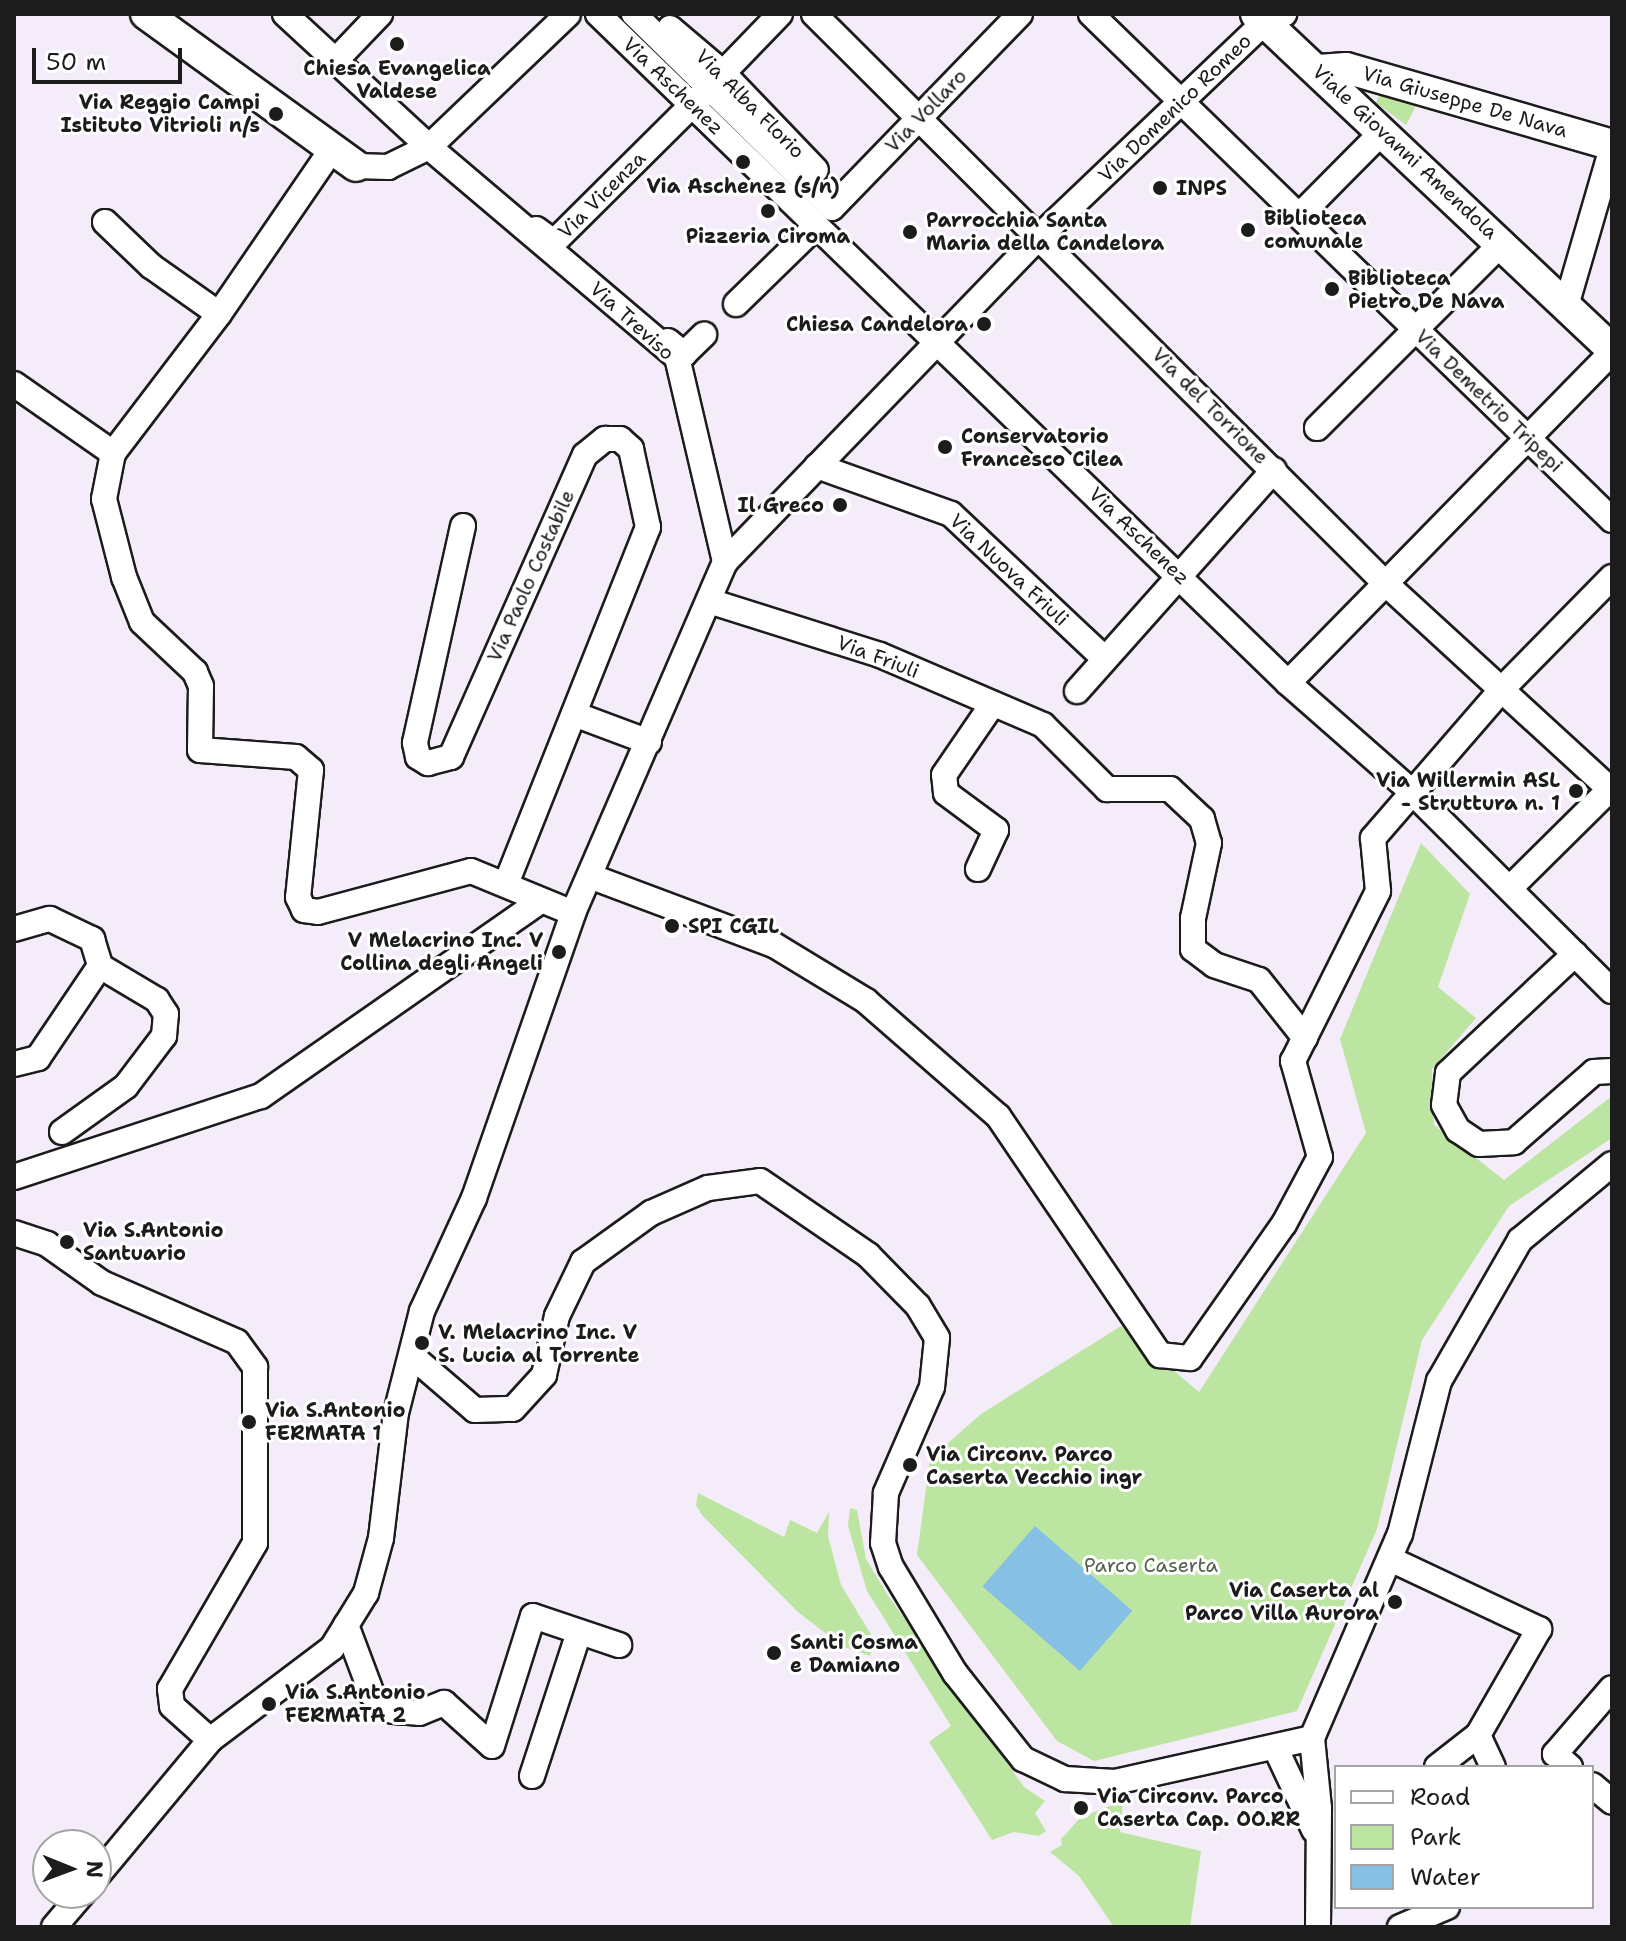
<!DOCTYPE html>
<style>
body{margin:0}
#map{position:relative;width:1626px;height:1941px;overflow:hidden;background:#f5ecf9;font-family:"Shantell Sans",sans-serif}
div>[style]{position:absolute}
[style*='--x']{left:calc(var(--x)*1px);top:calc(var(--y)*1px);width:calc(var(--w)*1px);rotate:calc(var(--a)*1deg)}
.green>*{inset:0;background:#bbe5a1}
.water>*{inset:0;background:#86c1e5;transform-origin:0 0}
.roads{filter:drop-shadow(2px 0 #1c1c1c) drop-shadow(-2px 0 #1c1c1c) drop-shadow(0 2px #1c1c1c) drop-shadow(0 -2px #1c1c1c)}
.minor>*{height:24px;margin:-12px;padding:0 12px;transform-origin:12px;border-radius:12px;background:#fff}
.tertiary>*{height:30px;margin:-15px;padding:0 15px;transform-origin:15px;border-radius:15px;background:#fff}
.dots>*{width:22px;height:22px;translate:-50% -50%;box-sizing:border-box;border:4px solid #fff;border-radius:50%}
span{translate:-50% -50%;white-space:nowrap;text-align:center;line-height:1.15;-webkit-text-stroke:6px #fff;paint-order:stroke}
.poi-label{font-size:20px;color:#1c1c1c;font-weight:700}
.right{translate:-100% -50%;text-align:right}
.left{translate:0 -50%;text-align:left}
.street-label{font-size:20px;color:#1c1c1c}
.park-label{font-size:20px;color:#54624b}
.frame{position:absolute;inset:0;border:16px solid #1c1c1c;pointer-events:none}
.legend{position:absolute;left:1334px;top:1765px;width:260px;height:144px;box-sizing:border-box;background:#fff;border:2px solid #a4a4a4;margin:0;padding:10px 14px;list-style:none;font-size:24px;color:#1c1c1c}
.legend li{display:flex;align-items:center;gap:16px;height:40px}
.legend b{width:40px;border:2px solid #a4a4a4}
.north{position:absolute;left:32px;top:1829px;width:80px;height:80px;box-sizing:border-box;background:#fff;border:2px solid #a4a4a4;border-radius:50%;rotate:91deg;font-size:22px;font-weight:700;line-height:32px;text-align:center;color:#1c1c1c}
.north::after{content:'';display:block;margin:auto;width:28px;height:36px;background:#1c1c1c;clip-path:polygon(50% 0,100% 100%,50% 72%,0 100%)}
.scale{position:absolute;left:32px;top:48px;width:150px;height:36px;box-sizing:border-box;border:4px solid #1c1c1c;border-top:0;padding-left:10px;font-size:24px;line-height:28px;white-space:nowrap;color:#1c1c1c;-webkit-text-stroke:6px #fff;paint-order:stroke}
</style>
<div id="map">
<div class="green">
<i style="clip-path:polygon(1380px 93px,1417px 104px,1406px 125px,1376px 103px)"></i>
<i style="clip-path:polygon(1421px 843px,1470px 894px,1438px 987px,1476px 1018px,1432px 1069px,1434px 1125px,1504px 1180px,1612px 1096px,1612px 1138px,1509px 1206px,1422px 1340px,1377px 1529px,1297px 1711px,1094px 1761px,1057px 1741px,917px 1555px,930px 1459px,981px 1414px,1121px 1326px,1199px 1392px,1366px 1133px,1340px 1039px)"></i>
<i style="clip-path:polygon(698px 1493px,784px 1537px,790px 1520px,817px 1533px,829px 1512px,828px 1536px,841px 1585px,875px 1641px,870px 1656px,842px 1646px,798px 1612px,702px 1515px,696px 1505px)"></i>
<i style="clip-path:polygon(850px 1508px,857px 1510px,866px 1559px,887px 1594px,1024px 1787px,1045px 1801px,1035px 1813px,1046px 1831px,1039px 1836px,1014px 1832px,992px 1840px,929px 1742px,951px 1726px,867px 1591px,848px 1526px)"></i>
<i style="clip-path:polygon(1123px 1801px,1120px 1832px,1201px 1851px,1190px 1927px,1114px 1927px,1079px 1876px,1050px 1852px,1062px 1845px,1061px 1839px,1081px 1817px)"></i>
</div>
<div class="water">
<i style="left:1035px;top:1526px;width:129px;height:80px;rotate:41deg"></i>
</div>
<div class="roads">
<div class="minor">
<i style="--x:285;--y:14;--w:196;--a:42.7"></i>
<i style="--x:429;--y:147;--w:325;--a:40.3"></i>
<i style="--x:677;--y:357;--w:211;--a:76.8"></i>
<i style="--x:598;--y:14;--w:961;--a:44.11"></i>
<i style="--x:1288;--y:683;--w:165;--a:41.3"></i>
<i style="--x:1412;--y:792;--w:282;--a:44.9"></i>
<i style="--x:634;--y:14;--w:277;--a:44.4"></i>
<i style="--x:832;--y:208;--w:270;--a:-45.9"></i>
<i style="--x:814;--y:14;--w:806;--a:44.9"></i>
<i style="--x:1385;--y:583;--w:308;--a:42.5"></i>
<i style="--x:1091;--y:14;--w:726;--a:44.16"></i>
<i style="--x:670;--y:28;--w:70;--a:40.3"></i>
<i style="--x:723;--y:73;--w:134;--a:46.2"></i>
<i style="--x:338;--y:58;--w:61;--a:-46.3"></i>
<i style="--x:723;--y:73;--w:82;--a:-46"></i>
<i style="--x:332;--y:149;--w:200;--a:124.4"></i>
<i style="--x:219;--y:314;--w:175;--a:127.3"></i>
<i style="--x:113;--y:453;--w:47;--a:101.1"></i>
<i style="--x:104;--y:499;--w:81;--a:75.6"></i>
<i style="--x:124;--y:577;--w:48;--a:68.2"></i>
<i style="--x:142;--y:622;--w:73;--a:43.3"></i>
<i style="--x:195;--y:672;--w:15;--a:67"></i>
<i style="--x:201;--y:686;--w:64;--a:90.9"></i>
<i style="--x:200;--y:750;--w:96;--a:4.2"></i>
<i style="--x:296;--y:757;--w:20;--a:41"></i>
<i style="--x:311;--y:770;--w:128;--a:95.8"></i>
<i style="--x:298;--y:897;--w:14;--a:65"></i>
<i style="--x:304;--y:910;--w:14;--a:8"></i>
<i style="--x:318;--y:912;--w:158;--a:-15"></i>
<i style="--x:471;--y:871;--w:110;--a:22.4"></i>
<i style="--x:356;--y:166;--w:32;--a:2"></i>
<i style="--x:388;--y:167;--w:46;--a:-26"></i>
<i style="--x:429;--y:147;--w:192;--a:-43.7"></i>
<i style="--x:1300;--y:215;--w:117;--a:-45.3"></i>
<i style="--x:105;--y:222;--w:64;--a:43.7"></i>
<i style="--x:151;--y:266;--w:83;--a:35.2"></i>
<i style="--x:536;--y:229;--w:22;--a:36"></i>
<i style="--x:554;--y:242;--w:213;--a:-44.8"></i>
<i style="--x:736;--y:304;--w:110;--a:-44.3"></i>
<i style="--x:1566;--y:306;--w:165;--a:-73.8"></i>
<i style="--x:668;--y:341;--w:21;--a:39"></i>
<i style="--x:684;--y:354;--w:28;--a:-44"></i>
<i style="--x:14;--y:384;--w:121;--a:34.9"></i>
<i style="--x:1317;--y:428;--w:262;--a:-45"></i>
<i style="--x:817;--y:466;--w:142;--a:19.7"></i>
<i style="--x:951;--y:514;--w:209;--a:43.3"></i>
<i style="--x:463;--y:526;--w:222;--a:102.5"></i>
<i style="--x:415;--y:743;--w:14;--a:78"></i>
<i style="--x:418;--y:757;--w:12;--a:31"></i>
<i style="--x:428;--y:763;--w:24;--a:-15"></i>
<i style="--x:451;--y:757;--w:330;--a:-66.1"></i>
<i style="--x:585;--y:455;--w:26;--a:-39"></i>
<i style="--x:605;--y:439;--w:15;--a:0"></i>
<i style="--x:620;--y:439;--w:15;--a:42"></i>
<i style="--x:631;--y:449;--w:80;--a:77.7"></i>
<i style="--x:648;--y:527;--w:384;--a:111.7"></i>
<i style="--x:709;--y:601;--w:179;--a:17.5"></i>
<i style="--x:880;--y:655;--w:177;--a:23.2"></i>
<i style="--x:1043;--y:725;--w:91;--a:45"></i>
<i style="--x:1107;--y:789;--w:63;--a:0"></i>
<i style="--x:1170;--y:789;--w:44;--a:43.2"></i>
<i style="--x:1202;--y:819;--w:25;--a:74"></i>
<i style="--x:1209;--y:843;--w:77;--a:102"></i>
<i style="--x:1193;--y:918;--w:31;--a:90"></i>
<i style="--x:1193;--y:949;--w:26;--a:37"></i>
<i style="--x:1214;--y:965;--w:47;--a:18.4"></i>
<i style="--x:1259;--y:980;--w:74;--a:51.6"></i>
<i style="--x:1288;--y:683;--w:463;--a:-45.6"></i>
<i style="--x:1077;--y:691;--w:296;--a:-48.3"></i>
<i style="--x:574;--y:714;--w:80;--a:20.5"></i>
<i style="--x:978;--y:869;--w:43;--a:-65.2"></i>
<i style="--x:996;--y:830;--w:62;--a:-143.5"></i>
<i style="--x:946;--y:793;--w:18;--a:-96"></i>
<i style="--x:944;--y:775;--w:85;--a:-55.6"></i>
<i style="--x:592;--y:877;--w:194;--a:20.5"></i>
<i style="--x:774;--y:945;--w:108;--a:31.3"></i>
<i style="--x:866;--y:1001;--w:175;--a:41.1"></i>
<i style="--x:998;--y:1116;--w:289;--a:55.9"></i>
<i style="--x:1160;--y:1355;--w:30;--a:6"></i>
<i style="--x:1190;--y:1358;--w:164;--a:-55"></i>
<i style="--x:1284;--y:1224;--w:76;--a:-61.8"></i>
<i style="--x:1320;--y:1157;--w:100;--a:-105.7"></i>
<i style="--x:1293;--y:1061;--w:190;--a:-63.4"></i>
<i style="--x:1378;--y:891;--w:53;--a:-95.4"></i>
<i style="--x:1373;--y:838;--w:197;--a:-49.1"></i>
<i style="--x:1502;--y:689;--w:157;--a:-45.5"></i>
<i style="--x:1511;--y:887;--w:142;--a:-44.7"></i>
<i style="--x:14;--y:929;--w:37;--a:-16"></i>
<i style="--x:50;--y:919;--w:47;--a:25.5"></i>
<i style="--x:92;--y:939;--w:28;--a:73"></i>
<i style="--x:100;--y:966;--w:111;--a:124"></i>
<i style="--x:38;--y:1058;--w:25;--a:166"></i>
<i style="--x:1575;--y:954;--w:174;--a:136.9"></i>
<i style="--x:1448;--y:1073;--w:32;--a:97"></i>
<i style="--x:1444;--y:1105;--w:29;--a:61"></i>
<i style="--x:1458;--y:1130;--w:25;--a:34"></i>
<i style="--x:1479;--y:1144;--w:35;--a:-3"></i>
<i style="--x:1514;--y:1142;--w:106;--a:-41.2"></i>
<i style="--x:1594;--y:1072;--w:18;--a:-3"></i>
<i style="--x:62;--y:1132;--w:79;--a:-35.7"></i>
<i style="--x:126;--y:1086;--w:63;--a:-52.8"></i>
<i style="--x:164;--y:1036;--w:22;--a:-85"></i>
<i style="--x:166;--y:1014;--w:17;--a:-123"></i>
<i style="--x:157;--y:1000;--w:66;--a:-149.2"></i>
<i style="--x:14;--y:1177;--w:260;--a:-18.2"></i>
<i style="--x:261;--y:1096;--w:341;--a:-34.9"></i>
<i style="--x:14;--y:1233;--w:35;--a:18"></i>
<i style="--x:47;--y:1244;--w:67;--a:35.3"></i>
<i style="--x:102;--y:1283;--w:147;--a:23.6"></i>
<i style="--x:237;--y:1342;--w:31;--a:54"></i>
<i style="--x:255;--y:1367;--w:176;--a:90"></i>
<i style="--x:255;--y:1543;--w:169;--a:120.2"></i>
<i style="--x:170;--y:1689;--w:17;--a:83"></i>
<i style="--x:172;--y:1706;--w:51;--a:41.8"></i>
<i style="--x:412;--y:1356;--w:83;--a:40.6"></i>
<i style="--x:475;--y:1410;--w:38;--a:-2"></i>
<i style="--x:513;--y:1409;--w:46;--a:-47.6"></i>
<i style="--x:544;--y:1375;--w:60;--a:-77.6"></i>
<i style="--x:557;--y:1316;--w:60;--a:-64.3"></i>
<i style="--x:583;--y:1262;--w:84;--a:-35.8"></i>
<i style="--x:651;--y:1213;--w:62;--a:-23.7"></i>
<i style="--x:708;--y:1188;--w:52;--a:-7.7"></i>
<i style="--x:760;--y:1181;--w:131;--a:34.4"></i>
<i style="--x:868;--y:1255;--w:71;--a:45.6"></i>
<i style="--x:918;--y:1306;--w:37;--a:59"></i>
<i style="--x:937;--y:1338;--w:49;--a:95.8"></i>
<i style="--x:932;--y:1387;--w:116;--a:113.5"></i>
<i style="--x:886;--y:1493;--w:50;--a:93.4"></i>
<i style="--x:883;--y:1543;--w:25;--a:72"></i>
<i style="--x:891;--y:1567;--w:124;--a:58.9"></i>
<i style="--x:955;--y:1673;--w:110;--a:51.7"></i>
<i style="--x:1023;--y:1759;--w:47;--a:25.5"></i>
<i style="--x:1065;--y:1779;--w:50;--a:3.4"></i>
<i style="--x:1115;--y:1782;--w:202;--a:-12.6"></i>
<i style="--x:1390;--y:1559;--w:165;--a:25.2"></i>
<i style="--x:1539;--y:1629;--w:122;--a:119.9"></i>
<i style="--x:1478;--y:1735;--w:35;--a:65"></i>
<i style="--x:346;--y:1625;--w:74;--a:69.4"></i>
<i style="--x:372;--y:1694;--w:27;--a:39"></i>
<i style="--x:393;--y:1711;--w:26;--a:4"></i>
<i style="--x:419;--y:1713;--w:27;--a:-22"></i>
<i style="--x:444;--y:1703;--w:64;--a:41.9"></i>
<i style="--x:492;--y:1746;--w:136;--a:-72.5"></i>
<i style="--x:533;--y:1616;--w:91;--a:18.6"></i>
<i style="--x:1275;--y:1747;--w:92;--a:64.8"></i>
<i style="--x:1437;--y:1767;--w:52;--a:-38"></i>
<i style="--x:1570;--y:1767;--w:20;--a:-139"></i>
<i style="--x:1555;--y:1754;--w:87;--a:-49.2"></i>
<i style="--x:532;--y:1776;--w:151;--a:-71.9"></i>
<i style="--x:1592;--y:1785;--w:26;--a:40"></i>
<i style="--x:96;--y:1877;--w:178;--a:-50.2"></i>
<i style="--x:210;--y:1740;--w:153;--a:-37"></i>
<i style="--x:332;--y:1648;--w:65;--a:-58.3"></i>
<i style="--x:366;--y:1593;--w:57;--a:-74.7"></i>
<i style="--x:381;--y:1538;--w:126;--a:-83.2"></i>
<i style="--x:396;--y:1413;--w:105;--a:-75.7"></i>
<i style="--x:422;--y:1311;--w:124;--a:-65.3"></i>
<i style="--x:474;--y:1198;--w:302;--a:-70.8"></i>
<i style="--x:573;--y:913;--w:382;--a:-66.6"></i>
<i style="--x:725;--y:562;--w:453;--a:-46"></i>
<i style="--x:1040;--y:236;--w:311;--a:-43.6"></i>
<i style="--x:1265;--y:22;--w:21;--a:-23"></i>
<i style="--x:54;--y:1927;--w:45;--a:-49.5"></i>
<i style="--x:1318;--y:1927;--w:119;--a:-89.5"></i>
<i style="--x:1319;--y:1808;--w:70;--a:-95.7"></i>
<i style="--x:1312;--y:1738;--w:222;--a:-66.7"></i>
<i style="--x:1400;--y:1534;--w:158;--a:-75.7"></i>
<i style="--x:1439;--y:1381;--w:163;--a:-60.1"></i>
<i style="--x:1520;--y:1240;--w:119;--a:-39.6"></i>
<i style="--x:1400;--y:1927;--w:51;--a:-23.1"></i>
</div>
<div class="tertiary">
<i style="--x:146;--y:14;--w:259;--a:35.9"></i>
<i style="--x:1256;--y:14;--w:490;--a:43.3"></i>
<i style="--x:1318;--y:70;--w:28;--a:-4"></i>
<i style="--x:1346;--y:68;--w:277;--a:16.1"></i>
</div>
</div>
<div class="dots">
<i style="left:397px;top:44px;background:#1c1c1c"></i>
<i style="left:276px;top:114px;background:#1c1c1c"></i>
<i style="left:743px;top:162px;background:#1c1c1c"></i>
<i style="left:1160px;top:188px;background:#1c1c1c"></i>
<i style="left:768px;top:211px;background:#1c1c1c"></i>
<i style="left:1248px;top:230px;background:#1c1c1c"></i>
<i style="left:910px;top:232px;background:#1c1c1c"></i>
<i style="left:1332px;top:289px;background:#1c1c1c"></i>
<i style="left:984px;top:324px;background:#1c1c1c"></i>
<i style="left:945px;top:447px;background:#1c1c1c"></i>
<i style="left:840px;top:505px;background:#1c1c1c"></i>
<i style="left:1576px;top:791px;background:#1c1c1c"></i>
<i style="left:672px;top:926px;background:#1c1c1c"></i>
<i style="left:559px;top:952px;background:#1c1c1c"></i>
<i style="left:67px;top:1242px;background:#1c1c1c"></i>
<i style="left:422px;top:1343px;background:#1c1c1c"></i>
<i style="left:249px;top:1422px;background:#1c1c1c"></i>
<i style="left:910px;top:1465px;background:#1c1c1c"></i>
<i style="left:1395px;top:1602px;background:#1c1c1c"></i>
<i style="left:774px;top:1653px;background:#1c1c1c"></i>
<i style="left:269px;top:1704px;background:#1c1c1c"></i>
<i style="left:1081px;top:1808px;background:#1c1c1c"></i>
</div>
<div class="poi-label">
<span style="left:397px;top:80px">Chiesa Evangelica<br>Valdese</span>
<span class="right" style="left:260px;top:114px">Via Reggio Campi<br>Istituto Vitrioli n/s</span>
<span style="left:743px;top:186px">Via Aschenez (s/n)</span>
<span class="left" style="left:1176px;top:188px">INPS</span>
<span class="left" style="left:1264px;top:230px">Biblioteca<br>comunale</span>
<span class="left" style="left:926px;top:232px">Parrocchia Santa<br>Maria della Candelora</span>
<span style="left:768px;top:236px">Pizzeria Ciroma</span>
<span class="left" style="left:1348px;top:290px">Biblioteca<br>Pietro De Nava</span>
<span class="right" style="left:968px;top:324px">Chiesa Candelora</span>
<span class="left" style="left:961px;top:448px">Conservatorio<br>Francesco Cilea</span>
<span class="right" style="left:824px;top:505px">Il Greco</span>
<span class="right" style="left:1560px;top:792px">Via Willermin ASL<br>- Struttura n. 1</span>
<span class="left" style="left:688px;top:926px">SPI CGIL</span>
<span class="right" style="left:543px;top:952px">V Melacrino Inc. V<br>Collina degli Angeli</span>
<span class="left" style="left:83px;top:1242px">Via S.Antonio<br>Santuario</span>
<span class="left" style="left:438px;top:1344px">V. Melacrino Inc. V<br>S. Lucia al Torrente</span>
<span class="left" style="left:265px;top:1422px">Via S.Antonio<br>FERMATA 1</span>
<span class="left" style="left:926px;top:1466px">Via Circonv. Parco<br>Caserta Vecchio ingr</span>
<span class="right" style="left:1379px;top:1602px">Via Caserta al<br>Parco Villa Aurora</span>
<span class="left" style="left:790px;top:1654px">Santi Cosma<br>e Damiano</span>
<span class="left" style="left:285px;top:1704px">Via S.Antonio<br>FERMATA 2</span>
<span class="left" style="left:1097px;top:1808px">Via Circonv. Parco<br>Caserta Cap. OO.RR</span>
</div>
<div class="street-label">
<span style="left:673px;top:86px;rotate:44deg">Via Aschenez</span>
<span style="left:1465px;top:102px;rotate:16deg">Via Giuseppe De Nava</span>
<span style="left:750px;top:104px;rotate:45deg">Via Alba Florio</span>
<span style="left:1175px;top:108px;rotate:-44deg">Via Domenico Romeo</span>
<span style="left:926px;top:111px;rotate:-46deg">Via Vollaro</span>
<span style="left:1405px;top:152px;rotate:43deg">Viale Giovanni Amendola</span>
<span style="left:602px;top:195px;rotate:-45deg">Via Vicenza</span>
<span style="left:632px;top:321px;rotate:42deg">Via Treviso</span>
<span style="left:1489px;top:401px;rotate:44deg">Via Demetrio Tripepi</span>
<span style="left:1210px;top:406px;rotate:45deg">Via del Torrione</span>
<span style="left:1139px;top:536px;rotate:44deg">Via Aschenez</span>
<span style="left:1009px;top:570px;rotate:43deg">Via Nuova Friuli</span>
<span style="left:531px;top:576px;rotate:-66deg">Via Paolo Costabile</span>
<span style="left:878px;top:657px;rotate:21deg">Via Friuli</span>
</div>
<div class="park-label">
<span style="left:1151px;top:1565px">Parco Caserta</span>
</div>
<div class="frame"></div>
<ul class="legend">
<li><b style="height:10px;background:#fff"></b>Road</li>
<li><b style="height:22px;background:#bbe5a1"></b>Park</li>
<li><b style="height:22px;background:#86c1e5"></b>Water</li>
</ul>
<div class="north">N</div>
<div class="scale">50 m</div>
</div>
